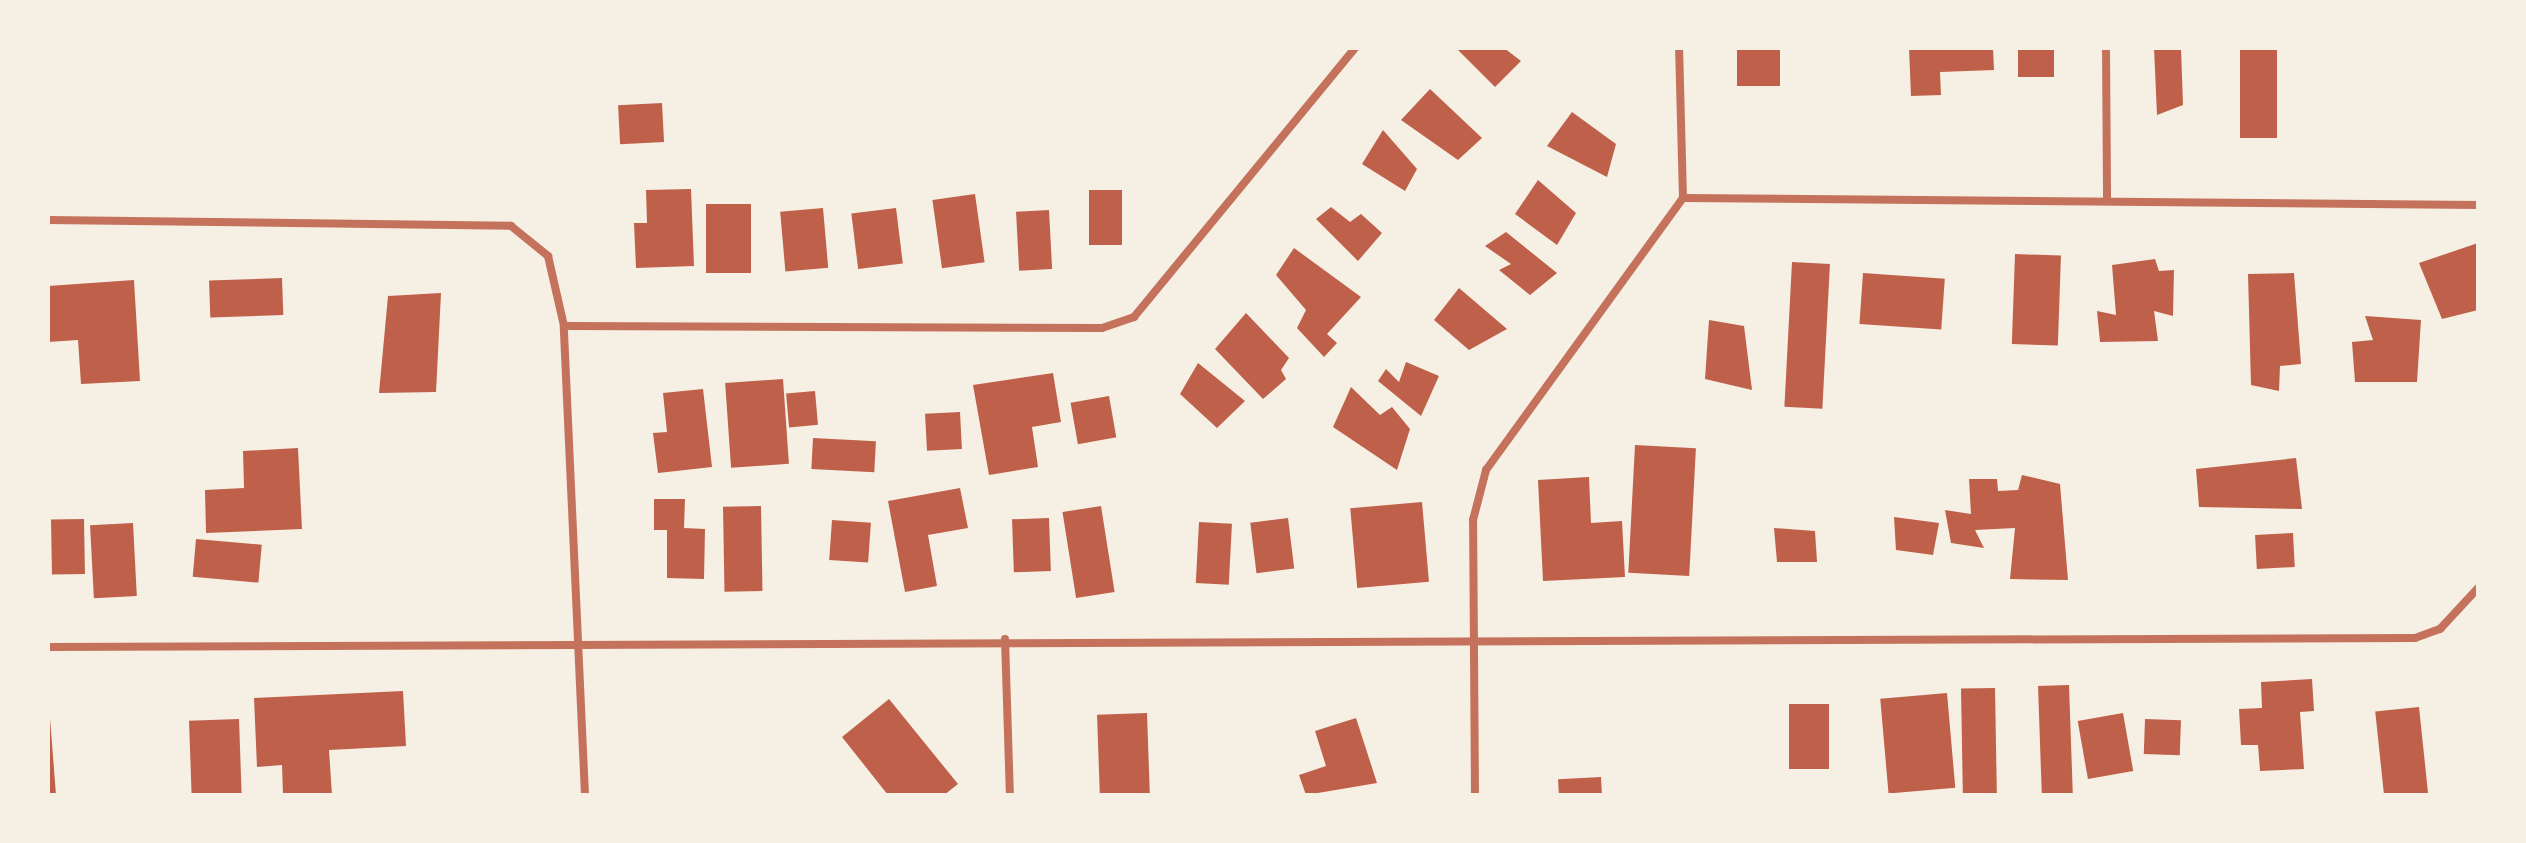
<!DOCTYPE html>
<style>
body{margin:0}
#map{position:relative;width:2526px;height:843px;overflow:hidden;background:#f6efe4;font-family:"Sofia Sans Condensed",sans-serif}
div>[style]{position:absolute}
[style*='--x']{left:calc(var(--x)*1px);top:calc(var(--y)*1px);width:calc(var(--w)*1px);rotate:calc(var(--a)*1deg)}
.building>*{inset:0;background:#bf614a;transform-origin:0 0}
.minor>*{height:8px;margin:-4px;padding:0 4px;transform-origin:4px;border-radius:4px;background:#c5725c}
span{translate:-50% -50%;white-space:nowrap;text-align:center;line-height:1.15;-webkit-text-stroke:6px #f6efe4;paint-order:stroke}
.frame{position:absolute;inset:0;border:50px solid #f6efe4;pointer-events:none}
</style>
<div id="map">
<div class="building">
<i style="clip-path:polygon(1456px 48px,1504px 48px,1521px 61px,1495px 87px)"></i>
<i style="left:1737px;top:48px;width:43px;height:38px"></i>
<i style="clip-path:polygon(1909px 48px,1993px 48px,1994px 70px,1940px 72px,1941px 95px,1911px 96px)"></i>
<i style="left:2018px;top:48px;width:36px;height:29px"></i>
<i style="clip-path:polygon(2154px 48px,2181px 48px,2183px 105px,2157px 115px)"></i>
<i style="left:2240px;top:48px;width:37px;height:90px"></i>
<i style="clip-path:polygon(1430px 89px,1482px 138px,1458px 160px,1401px 120px)"></i>
<i style="left:662px;top:103px;width:39px;height:44px;rotate:87deg"></i>
<i style="clip-path:polygon(1572px 112px,1616px 144px,1607px 177px,1547px 146px)"></i>
<i style="clip-path:polygon(1383px 130px,1417px 169px,1405px 191px,1362px 164px)"></i>
<i style="clip-path:polygon(1538px 180px,1576px 213px,1557px 245px,1515px 214px)"></i>
<i style="clip-path:polygon(691px 189px,694px 266px,636px 268px,634px 223px,647px 223px,646px 190px)"></i>
<i style="left:1089px;top:190px;width:33px;height:55px"></i>
<i style="left:975px;top:194px;width:69px;height:43px;rotate:82deg"></i>
<i style="left:706px;top:204px;width:45px;height:69px"></i>
<i style="clip-path:polygon(1331px 207px,1350px 222px,1361px 214px,1382px 233px,1358px 261px,1316px 219px)"></i>
<i style="left:823px;top:208px;width:60px;height:43px;rotate:85deg"></i>
<i style="left:896px;top:208px;width:56px;height:45px;rotate:83deg"></i>
<i style="left:1049px;top:210px;width:59px;height:33px;rotate:87deg"></i>
<i style="clip-path:polygon(1506px 232px,1557px 273px,1530px 295px,1499px 270px,1511px 264px,1485px 246px)"></i>
<i style="clip-path:polygon(2478px 243px,2478px 310px,2442px 319px,2419px 263px)"></i>
<i style="clip-path:polygon(1294px 248px,1361px 297px,1327px 334px,1337px 343px,1324px 357px,1297px 328px,1306px 310px,1276px 275px)"></i>
<i style="left:2015px;top:254px;width:46px;height:90px;rotate:2deg"></i>
<i style="clip-path:polygon(2155px 259px,2159px 271px,2174px 270px,2173px 316px,2154px 311px,2158px 341px,2100px 342px,2097px 311px,2116px 315px,2112px 265px)"></i>
<i style="left:1792px;top:262px;width:38px;height:145px;rotate:3deg"></i>
<i style="left:1863px;top:273px;width:82px;height:51px;rotate:4deg"></i>
<i style="clip-path:polygon(2294px 273px,2301px 364px,2280px 366px,2279px 391px,2251px 385px,2248px 274px)"></i>
<i style="left:282px;top:278px;width:37px;height:73px;rotate:88deg"></i>
<i style="clip-path:polygon(134px 280px,140px 381px,81px 384px,78px 340px,48px 342px,48px 286px)"></i>
<i style="clip-path:polygon(1459px 288px,1507px 329px,1469px 350px,1434px 320px)"></i>
<i style="clip-path:polygon(441px 293px,436px 392px,379px 393px,388px 296px)"></i>
<i style="clip-path:polygon(1246px 313px,1289px 358px,1281px 370px,1286px 379px,1263px 399px,1215px 349px)"></i>
<i style="clip-path:polygon(2365px 316px,2421px 320px,2417px 382px,2355px 382px,2352px 342px,2373px 340px)"></i>
<i style="clip-path:polygon(1709px 320px,1744px 326px,1752px 390px,1705px 379px)"></i>
<i style="clip-path:polygon(1406px 362px,1439px 376px,1421px 416px,1378px 381px,1386px 369px,1399px 382px)"></i>
<i style="clip-path:polygon(1198px 363px,1245px 401px,1217px 428px,1180px 394px)"></i>
<i style="clip-path:polygon(1053px 373px,1061px 422px,1032px 427px,1038px 467px,989px 475px,973px 385px)"></i>
<i style="left:783px;top:379px;width:85px;height:58px;rotate:86deg"></i>
<i style="clip-path:polygon(1351px 387px,1380px 415px,1392px 407px,1410px 429px,1397px 470px,1333px 427px)"></i>
<i style="clip-path:polygon(703px 389px,712px 467px,658px 473px,653px 433px,667px 432px,663px 393px)"></i>
<i style="left:815px;top:391px;width:34px;height:29px;rotate:85deg"></i>
<i style="left:1109px;top:396px;width:42px;height:39px;rotate:80deg"></i>
<i style="left:960px;top:412px;width:37px;height:35px;rotate:87deg"></i>
<i style="left:813px;top:438px;width:63px;height:31px;rotate:3deg"></i>
<i style="left:1635px;top:445px;width:61px;height:128px;rotate:3deg"></i>
<i style="clip-path:polygon(298px 448px,302px 529px,206px 533px,205px 490px,244px 488px,243px 451px)"></i>
<i style="clip-path:polygon(2296px 458px,2302px 509px,2199px 507px,2196px 469px)"></i>
<i style="clip-path:polygon(2022px 475px,2060px 484px,2068px 580px,2010px 579px,2015px 528px,1975px 530px,1984px 548px,1951px 543px,1945px 510px,1971px 514px,1969px 479px,1997px 479px,1998px 491px,2018px 490px)"></i>
<i style="clip-path:polygon(1589px 477px,1591px 523px,1622px 521px,1625px 577px,1543px 581px,1538px 480px)"></i>
<i style="clip-path:polygon(960px 488px,968px 528px,928px 535px,937px 586px,905px 592px,888px 501px)"></i>
<i style="clip-path:polygon(654px 499px,685px 499px,684px 528px,705px 529px,704px 579px,667px 578px,667px 530px,654px 530px)"></i>
<i style="left:1422px;top:502px;width:80px;height:72px;rotate:85deg"></i>
<i style="left:761px;top:506px;width:85px;height:38px;rotate:89deg"></i>
<i style="left:1101px;top:506px;width:87px;height:39px;rotate:81deg"></i>
<i style="clip-path:polygon(1894px 517px,1939px 523px,1933px 555px,1896px 550px)"></i>
<i style="left:1049px;top:518px;width:53px;height:37px;rotate:88deg"></i>
<i style="left:1288px;top:518px;width:51px;height:38px;rotate:83deg"></i>
<i style="left:84px;top:519px;width:55px;height:33px;rotate:89deg"></i>
<i style="left:832px;top:520px;width:39px;height:40px;rotate:4deg"></i>
<i style="left:1199px;top:522px;width:33px;height:61px;rotate:3deg"></i>
<i style="left:133px;top:523px;width:73px;height:43px;rotate:87deg"></i>
<i style="clip-path:polygon(1774px 528px,1815px 531px,1817px 562px,1777px 562px)"></i>
<i style="left:2293px;top:533px;width:34px;height:38px;rotate:87deg"></i>
<i style="left:196px;top:539px;width:66px;height:38px;rotate:5deg"></i>
<i style="clip-path:polygon(2312px 679px,2314px 711px,2300px 712px,2304px 769px,2260px 771px,2258px 745px,2241px 745px,2239px 709px,2262px 708px,2261px 682px)"></i>
<i style="left:2069px;top:685px;width:110px;height:31px;rotate:88deg"></i>
<i style="left:1995px;top:688px;width:107px;height:34px;rotate:89deg"></i>
<i style="clip-path:polygon(403px 691px,406px 746px,329px 750px,332px 795px,283px 795px,282px 765px,257px 767px,254px 698px)"></i>
<i style="left:1947px;top:693px;width:95px;height:67px;rotate:85deg"></i>
<i style="clip-path:polygon(889px 699px,958px 784px,944px 795px,888px 795px,842px 737px)"></i>
<i style="left:1789px;top:704px;width:40px;height:65px"></i>
<i style="left:2419px;top:707px;width:88px;height:44px;rotate:84deg"></i>
<i style="left:1147px;top:713px;width:82px;height:50px;rotate:88deg"></i>
<i style="left:2123px;top:713px;width:59px;height:46px;rotate:80deg"></i>
<i style="clip-path:polygon(48px 718px,50px 718px,56px 795px,48px 795px)"></i>
<i style="clip-path:polygon(1356px 718px,1377px 783px,1306px 795px,1299px 775px,1326px 766px,1315px 731px)"></i>
<i style="left:239px;top:719px;width:76px;height:50px;rotate:88deg"></i>
<i style="left:2145px;top:719px;width:36px;height:35px;rotate:2deg"></i>
<i style="left:1601px;top:777px;width:18px;height:43px;rotate:87deg"></i>
</div>
<div class="minor">
<i style="--x:2106;--y:48;--w:153;--a:89.6"></i>
<i style="--x:1683;--y:198;--w:795;--a:0.5"></i>
<i style="--x:48;--y:220;--w:463;--a:0.7"></i>
<i style="--x:511;--y:226;--w:48;--a:39"></i>
<i style="--x:548;--y:256;--w:72;--a:77.1"></i>
<i style="--x:1005;--y:639;--w:156;--a:88.2"></i>
<i style="--x:48;--y:647;--w:2367;--a:-0.22"></i>
<i style="--x:2415;--y:638;--w:27;--a:-20"></i>
<i style="--x:2440;--y:629;--w:56;--a:-47.2"></i>
<i style="--x:585;--y:795;--w:469;--a:-92.6"></i>
<i style="--x:564;--y:326;--w:538;--a:0.21"></i>
<i style="--x:1102;--y:328;--w:34;--a:-19"></i>
<i style="--x:1134;--y:317;--w:348;--a:-50.6"></i>
<i style="--x:1475;--y:795;--w:275;--a:-90.4"></i>
<i style="--x:1473;--y:520;--w:52;--a:-75.4"></i>
<i style="--x:1486;--y:470;--w:336;--a:-54.1"></i>
<i style="--x:1683;--y:198;--w:150;--a:-91.5"></i>
</div>
<div class="frame"></div>
</div>
